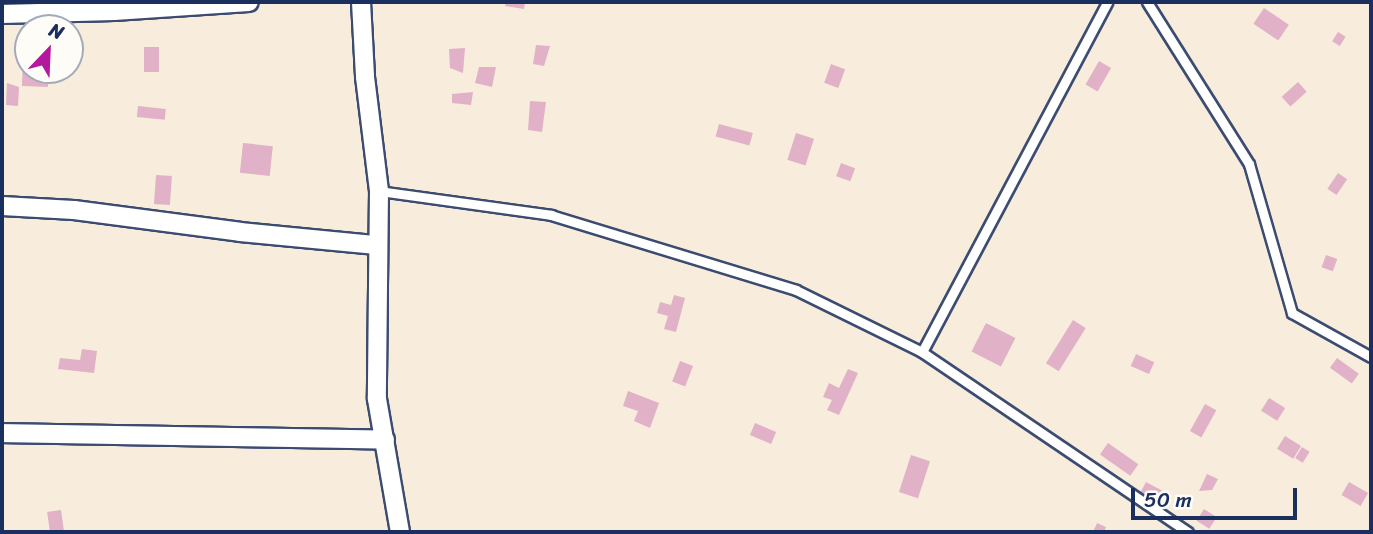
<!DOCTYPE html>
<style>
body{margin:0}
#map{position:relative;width:1373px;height:534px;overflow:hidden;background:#f8eddc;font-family:Sriracha,sans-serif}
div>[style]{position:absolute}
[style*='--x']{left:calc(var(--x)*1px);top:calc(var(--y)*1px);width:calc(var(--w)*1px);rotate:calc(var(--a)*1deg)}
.building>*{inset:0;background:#e1b1c7;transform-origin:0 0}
.roads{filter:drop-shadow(2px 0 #3c4c71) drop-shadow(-2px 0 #3c4c71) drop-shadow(0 2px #3c4c71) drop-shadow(0 -2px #3c4c71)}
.service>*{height:9px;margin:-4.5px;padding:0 4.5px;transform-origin:4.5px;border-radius:4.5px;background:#fff}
.minor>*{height:18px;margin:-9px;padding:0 9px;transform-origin:9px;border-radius:9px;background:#fff}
span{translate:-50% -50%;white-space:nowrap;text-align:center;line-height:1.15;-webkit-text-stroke:6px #fdfcf7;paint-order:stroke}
.frame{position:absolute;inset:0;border:4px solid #1b2f5e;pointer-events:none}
.north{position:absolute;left:14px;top:14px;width:70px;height:70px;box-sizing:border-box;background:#fdfcf7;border:2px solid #a3aaba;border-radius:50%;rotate:23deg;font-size:19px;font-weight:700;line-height:28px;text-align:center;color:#1b2f5e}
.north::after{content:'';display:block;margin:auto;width:24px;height:32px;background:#b5179e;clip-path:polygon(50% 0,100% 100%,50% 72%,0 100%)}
.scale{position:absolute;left:1131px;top:488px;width:166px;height:32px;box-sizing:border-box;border:4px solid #1b2f5e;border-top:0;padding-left:9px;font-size:21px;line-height:24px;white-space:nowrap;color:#1b2f5e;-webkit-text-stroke:5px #fdfcf7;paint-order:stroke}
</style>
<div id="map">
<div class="building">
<i style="clip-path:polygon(506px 2px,525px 2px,524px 9px,505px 6px)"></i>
<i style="left:1264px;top:8px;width:30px;height:19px;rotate:34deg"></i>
<i style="left:1338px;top:32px;width:9px;height:11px;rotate:32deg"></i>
<i style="clip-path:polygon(536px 45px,550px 46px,544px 66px,533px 64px)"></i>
<i style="left:144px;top:47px;width:15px;height:25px"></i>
<i style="clip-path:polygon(465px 48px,463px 73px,450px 68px,449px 49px)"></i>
<i style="clip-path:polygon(23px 53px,28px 54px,28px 70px,48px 75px,48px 87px,22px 86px)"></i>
<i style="left:1099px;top:61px;width:14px;height:27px;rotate:30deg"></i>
<i style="left:831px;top:64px;width:15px;height:20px;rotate:20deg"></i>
<i style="clip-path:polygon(479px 67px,496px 67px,492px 87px,475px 83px)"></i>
<i style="left:1298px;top:82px;width:13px;height:22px;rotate:48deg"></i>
<i style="clip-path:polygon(7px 83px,19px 87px,18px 106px,6px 105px)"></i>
<i style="clip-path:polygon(473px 92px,471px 105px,452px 103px,452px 94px)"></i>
<i style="clip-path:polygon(530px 101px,546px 102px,542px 132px,528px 130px)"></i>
<i style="left:138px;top:106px;width:28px;height:11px;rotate:6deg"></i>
<i style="left:719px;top:124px;width:35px;height:13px;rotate:15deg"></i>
<i style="left:796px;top:133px;width:19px;height:28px;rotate:18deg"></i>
<i style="left:243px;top:143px;width:30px;height:30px;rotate:6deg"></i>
<i style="left:841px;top:163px;width:15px;height:14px;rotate:20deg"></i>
<i style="left:1338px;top:173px;width:11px;height:19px;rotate:34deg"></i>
<i style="left:156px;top:175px;width:16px;height:29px;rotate:4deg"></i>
<i style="left:1326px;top:255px;width:12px;height:13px;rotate:20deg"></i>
<i style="clip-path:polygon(674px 295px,685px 298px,676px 332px,664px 329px,668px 316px,657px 313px,660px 302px,671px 305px)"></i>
<i style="left:1073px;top:320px;width:15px;height:51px;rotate:32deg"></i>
<i style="left:986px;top:323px;width:33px;height:32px;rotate:27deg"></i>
<i style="clip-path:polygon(82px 349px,97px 351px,94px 373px,58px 369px,60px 358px,80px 360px)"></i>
<i style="left:1136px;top:354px;width:20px;height:13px;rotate:24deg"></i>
<i style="left:1337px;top:358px;width:27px;height:12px;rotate:36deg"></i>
<i style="left:680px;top:361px;width:14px;height:22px;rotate:21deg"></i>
<i style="clip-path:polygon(848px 369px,858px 373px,839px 415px,827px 410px,832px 400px,823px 397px,829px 383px,839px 388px)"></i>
<i style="clip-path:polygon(628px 391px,659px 403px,650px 428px,634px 421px,638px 411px,623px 406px)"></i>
<i style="left:1269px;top:398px;width:19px;height:15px;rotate:32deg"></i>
<i style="left:1205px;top:404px;width:13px;height:31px;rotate:29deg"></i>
<i style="left:755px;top:423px;width:23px;height:13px;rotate:23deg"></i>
<i style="left:1285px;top:436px;width:19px;height:15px;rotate:32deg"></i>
<i style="left:1108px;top:443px;width:37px;height:14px;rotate:35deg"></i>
<i style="left:1302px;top:447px;width:9px;height:13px;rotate:32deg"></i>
<i style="left:911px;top:455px;width:20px;height:39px;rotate:18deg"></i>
<i style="clip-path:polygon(1207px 474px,1218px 479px,1212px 490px,1199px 491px)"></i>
<i style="left:1146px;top:482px;width:19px;height:11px;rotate:28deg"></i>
<i style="left:1349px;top:482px;width:22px;height:15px;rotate:30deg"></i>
<i style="left:1204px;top:509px;width:15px;height:14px;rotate:32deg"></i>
<i style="left:61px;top:510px;width:22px;height:14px;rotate:82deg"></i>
<i style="clip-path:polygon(1097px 523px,1106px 527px,1104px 532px,1093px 532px)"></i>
</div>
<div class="roads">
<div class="service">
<i style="--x:1147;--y:2;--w:191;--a:57.8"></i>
<i style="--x:1249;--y:164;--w:155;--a:73.9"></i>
<i style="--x:1292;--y:313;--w:90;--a:29.1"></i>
<i style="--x:379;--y:191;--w:174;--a:7.9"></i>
<i style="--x:551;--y:215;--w:256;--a:17"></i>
<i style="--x:796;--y:290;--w:140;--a:26.2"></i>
<i style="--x:922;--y:352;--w:321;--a:34.1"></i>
<i style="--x:922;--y:352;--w:396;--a:-62.1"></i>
</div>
<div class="minor">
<i style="--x:361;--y:2;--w:75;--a:86.9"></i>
<i style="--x:365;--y:77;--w:115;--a:83"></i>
<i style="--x:379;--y:191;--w:208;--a:90.6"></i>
<i style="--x:377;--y:399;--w:135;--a:80.2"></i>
<i style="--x:2;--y:14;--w:112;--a:-1.5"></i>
<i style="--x:114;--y:11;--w:135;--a:-3.8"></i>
<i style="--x:2;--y:206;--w:72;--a:3.2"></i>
<i style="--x:74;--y:210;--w:167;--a:7.5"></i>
<i style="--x:240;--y:232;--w:137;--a:5.5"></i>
<i style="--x:2;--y:433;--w:383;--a:1"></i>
</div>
</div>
<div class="frame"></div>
<div class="north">N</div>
<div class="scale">50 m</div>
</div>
